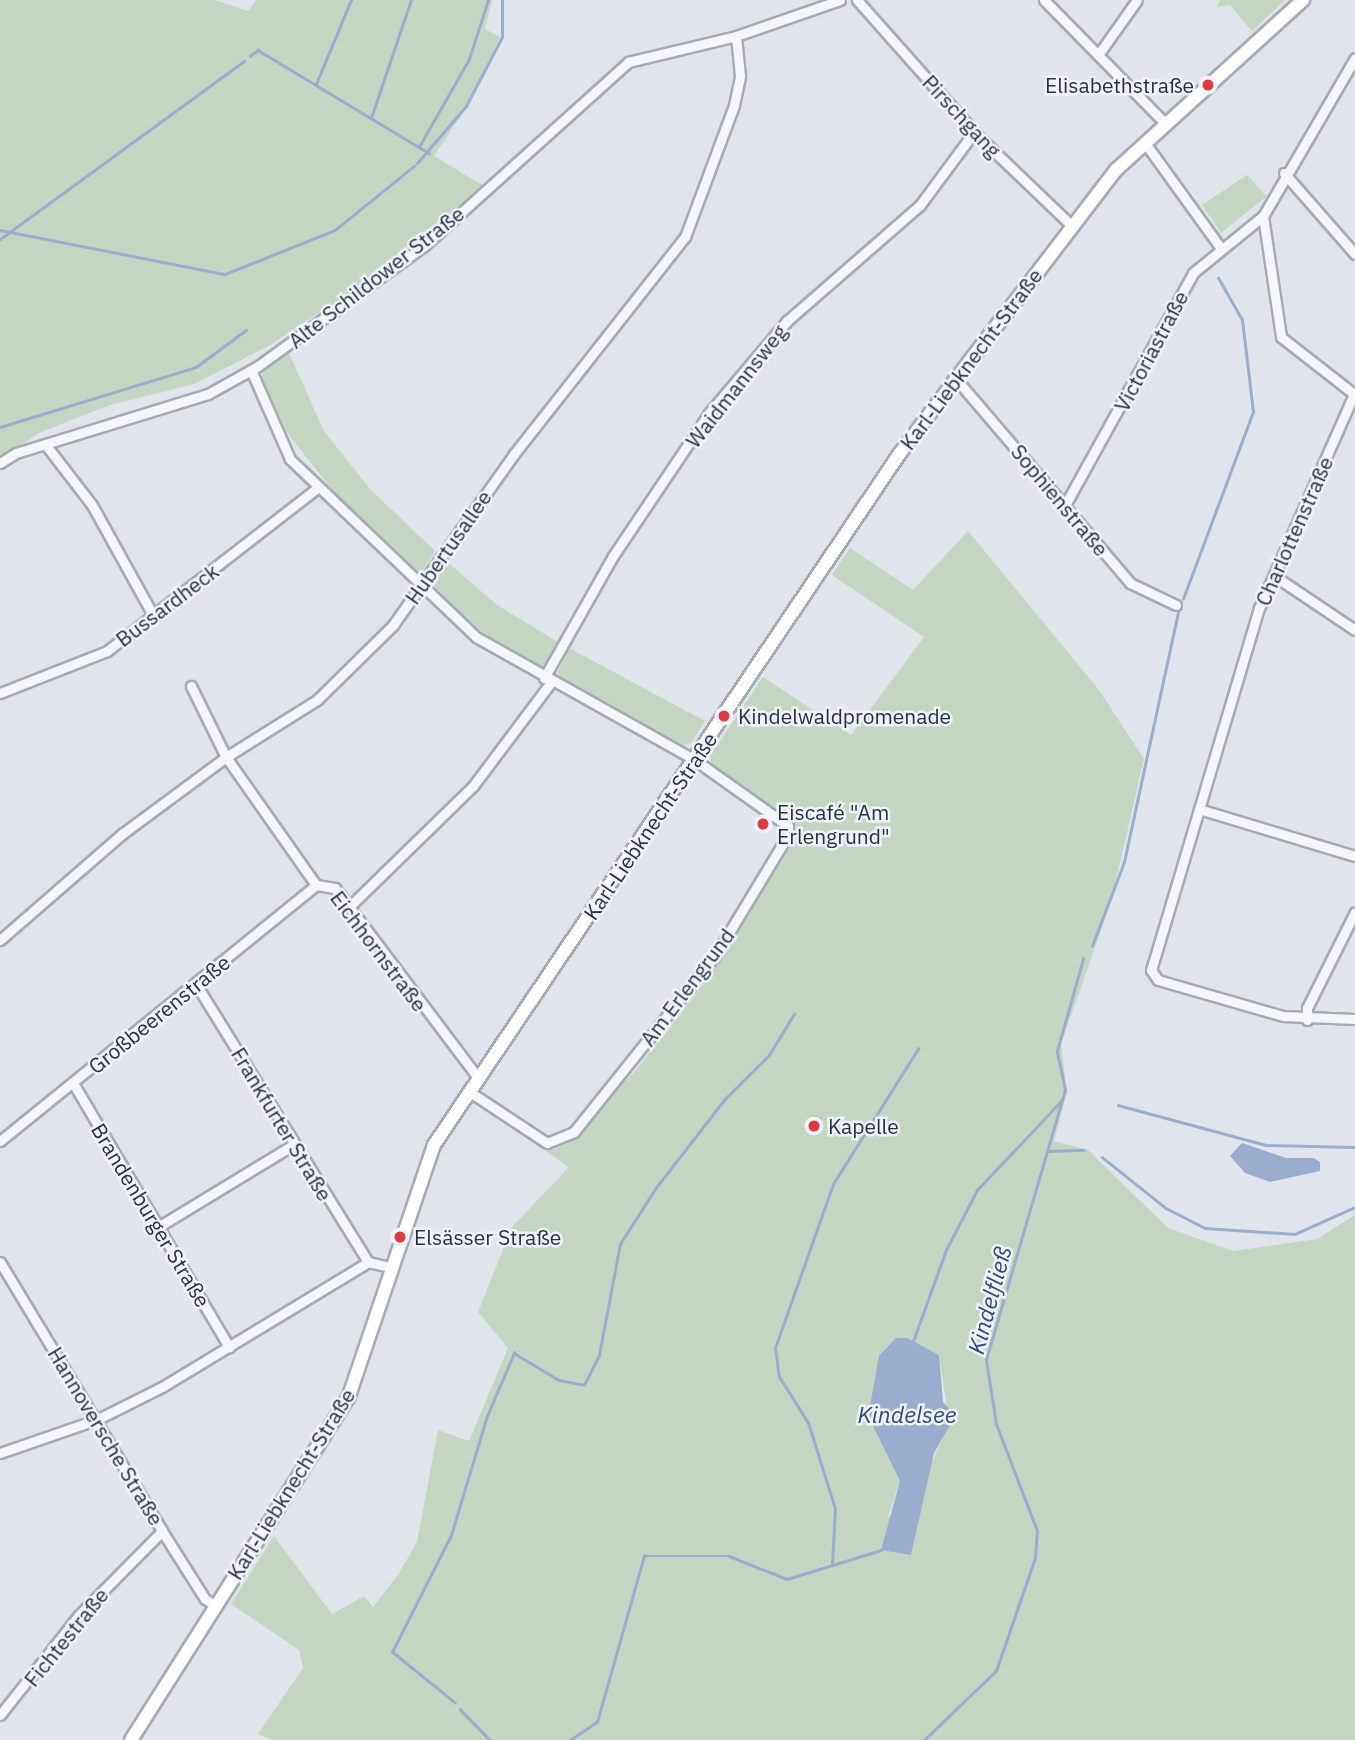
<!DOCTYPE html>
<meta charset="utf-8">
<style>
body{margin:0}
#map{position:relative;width:1355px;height:1740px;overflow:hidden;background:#e1e4eb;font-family:"IBM Plex Sans",sans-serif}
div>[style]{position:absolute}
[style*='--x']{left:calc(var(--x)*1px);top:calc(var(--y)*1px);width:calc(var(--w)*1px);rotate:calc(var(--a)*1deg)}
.green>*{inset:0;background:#c4d6c2}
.water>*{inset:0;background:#99adce}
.stream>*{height:2.5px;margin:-1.25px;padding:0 1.25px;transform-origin:1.25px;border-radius:1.25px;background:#99adce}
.building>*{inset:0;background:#bbbfcc;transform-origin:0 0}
.roads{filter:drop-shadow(2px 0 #a6aab6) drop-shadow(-2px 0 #a6aab6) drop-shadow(0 2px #a6aab6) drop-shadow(0 -2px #a6aab6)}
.street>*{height:9px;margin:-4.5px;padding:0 4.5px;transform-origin:4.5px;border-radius:4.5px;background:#f5f6f9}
.secondary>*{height:12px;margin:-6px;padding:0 6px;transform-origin:6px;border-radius:6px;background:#fff}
.dots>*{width:19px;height:19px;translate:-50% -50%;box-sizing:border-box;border:4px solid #f1f3f8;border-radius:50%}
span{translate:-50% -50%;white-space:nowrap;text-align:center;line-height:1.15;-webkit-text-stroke:5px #f1f3f8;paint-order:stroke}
.poi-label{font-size:21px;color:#282f45}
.right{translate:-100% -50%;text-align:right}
.left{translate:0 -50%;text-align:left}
.street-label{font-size:21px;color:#282f45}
.water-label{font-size:23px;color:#2e487d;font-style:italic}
</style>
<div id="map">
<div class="green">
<i style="clip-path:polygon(0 0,215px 0,248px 11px,256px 0,492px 0,485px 29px,500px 37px,468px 105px,434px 156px,484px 186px,352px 291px,270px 345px,194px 384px,110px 405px,41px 432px,0 459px)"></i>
<i style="clip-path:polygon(1220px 0,1285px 0,1252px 31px,1230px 5px,1217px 7px)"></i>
<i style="clip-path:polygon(1247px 175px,1267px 196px,1221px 233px,1202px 205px)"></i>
<i style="clip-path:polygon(289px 353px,324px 431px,370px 489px,435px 551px,421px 573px,412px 574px,353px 516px,284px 429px,262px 376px,266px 367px)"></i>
<i style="clip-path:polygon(evenodd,968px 531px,1099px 690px,1144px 759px,1111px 902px,1061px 1044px,1067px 1092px,1054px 1141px,1088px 1150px,1168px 1228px,1233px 1251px,1317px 1239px,1355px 1215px,1355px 1740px,272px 1740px,258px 1734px,303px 1668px,299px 1650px,231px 1604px,274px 1536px,332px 1614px,364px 1596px,373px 1607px,398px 1575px,417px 1542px,438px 1430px,469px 1441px,508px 1348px,478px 1312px,512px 1227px,569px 1167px,537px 1145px,555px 1149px,567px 1143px,635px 1071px,716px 968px,795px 834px,795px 822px,712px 766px,710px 756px,763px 677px,851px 735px,924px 637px,832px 575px,850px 548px,913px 590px,968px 531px,911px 1341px,939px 1355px,949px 1421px,933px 1461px,887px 1519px,900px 1481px,868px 1416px,877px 1367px,911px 1341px)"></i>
<i style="clip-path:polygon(445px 560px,497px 605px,558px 642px,546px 665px,538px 668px,500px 646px,432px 591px,430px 581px)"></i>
<i style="clip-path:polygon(569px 648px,705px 721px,691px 743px,681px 745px,562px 681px,558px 672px)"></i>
</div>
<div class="water">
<i style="clip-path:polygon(1242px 1143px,1286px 1158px,1314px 1158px,1320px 1162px,1320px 1171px,1270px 1182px,1245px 1173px,1230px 1156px)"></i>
<i style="clip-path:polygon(896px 1338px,907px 1338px,939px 1355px,943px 1402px,956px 1415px,934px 1453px,911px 1555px,881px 1550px,900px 1481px,868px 1416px,879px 1356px)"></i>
</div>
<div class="stream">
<i style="--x:250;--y:56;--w:10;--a:-37"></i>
<i style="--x:258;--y:50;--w:200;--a:31.1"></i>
<i style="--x:316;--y:84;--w:91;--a:-67.4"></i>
<i style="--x:371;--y:118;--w:125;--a:-71.3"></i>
<i style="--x:420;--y:145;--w:99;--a:-60.3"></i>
<i style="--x:469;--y:59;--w:62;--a:-72.1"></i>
<i style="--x:417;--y:163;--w:75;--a:-49.3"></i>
<i style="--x:466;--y:106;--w:78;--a:-62.4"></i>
<i style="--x:502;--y:37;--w:37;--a:-90"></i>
<i style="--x:0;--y:230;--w:229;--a:11.1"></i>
<i style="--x:225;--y:274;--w:118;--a:-21.8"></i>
<i style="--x:335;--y:230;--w:102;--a:-39"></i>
<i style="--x:0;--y:239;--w:302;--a:-36.1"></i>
<i style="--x:0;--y:427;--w:205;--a:-17"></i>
<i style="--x:196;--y:367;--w:62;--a:-36.5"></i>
<i style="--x:1183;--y:599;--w:200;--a:-69.5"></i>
<i style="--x:1253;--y:412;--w:93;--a:-96.8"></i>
<i style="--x:1242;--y:320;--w:48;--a:-119.7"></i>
<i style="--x:1092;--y:946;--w:90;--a:-69.1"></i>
<i style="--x:1124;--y:862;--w:256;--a:-77.8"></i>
<i style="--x:1118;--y:1105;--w:153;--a:15.1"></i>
<i style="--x:1266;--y:1145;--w:89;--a:1.3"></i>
<i style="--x:1049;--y:1151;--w:34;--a:-2"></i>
<i style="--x:1102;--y:1157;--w:82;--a:38.6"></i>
<i style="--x:1166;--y:1208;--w:44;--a:27.1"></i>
<i style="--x:1205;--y:1228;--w:90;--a:3.8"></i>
<i style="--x:1295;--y:1234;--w:66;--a:-24.2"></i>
<i style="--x:912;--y:1344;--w:100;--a:-70.1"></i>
<i style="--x:946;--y:1250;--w:68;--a:-62.7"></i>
<i style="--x:977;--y:1190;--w:124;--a:-46.6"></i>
<i style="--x:832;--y:1564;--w:55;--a:-86.9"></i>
<i style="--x:835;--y:1509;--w:90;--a:-107.4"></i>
<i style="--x:808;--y:1423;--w:54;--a:-122.2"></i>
<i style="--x:779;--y:1377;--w:29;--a:-98"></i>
<i style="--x:775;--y:1348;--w:174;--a:-70.5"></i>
<i style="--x:833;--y:1184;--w:160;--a:-57.8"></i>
<i style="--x:455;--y:1703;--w:81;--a:-141"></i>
<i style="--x:392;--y:1652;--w:131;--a:-63.2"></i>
<i style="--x:451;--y:1535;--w:124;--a:-73.2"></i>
<i style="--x:487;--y:1416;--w:69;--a:-66.8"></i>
<i style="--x:514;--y:1353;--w:52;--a:31"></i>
<i style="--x:559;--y:1380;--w:25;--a:11"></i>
<i style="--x:584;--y:1385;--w:34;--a:-63"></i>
<i style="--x:599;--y:1355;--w:113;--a:-79.3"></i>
<i style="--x:620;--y:1244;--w:65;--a:-57.5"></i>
<i style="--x:655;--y:1189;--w:113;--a:-52.2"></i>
<i style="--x:724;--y:1100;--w:64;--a:-45"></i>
<i style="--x:769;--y:1055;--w:48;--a:-58.6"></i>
<i style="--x:460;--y:1709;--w:43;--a:45.9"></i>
<i style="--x:570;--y:1740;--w:32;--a:-34"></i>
<i style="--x:597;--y:1722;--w:173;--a:-74.2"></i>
<i style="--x:644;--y:1556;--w:85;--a:0"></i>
<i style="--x:729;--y:1556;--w:62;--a:21.6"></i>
<i style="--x:787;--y:1579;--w:98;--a:-17.1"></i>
<i style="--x:924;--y:1740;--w:100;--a:-43.8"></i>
<i style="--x:996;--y:1671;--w:120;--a:-71"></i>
<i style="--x:1035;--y:1558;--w:27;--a:-86"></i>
<i style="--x:1037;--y:1531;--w:115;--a:-111"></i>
<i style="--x:996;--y:1424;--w:65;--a:-98.9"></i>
<i style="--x:986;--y:1360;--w:281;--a:-73.7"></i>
<i style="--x:1065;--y:1090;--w:40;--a:-102"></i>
<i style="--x:1057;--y:1051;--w:96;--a:-74.2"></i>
</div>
<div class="building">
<i style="left:812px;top:1115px;width:11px;height:20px;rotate:15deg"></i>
</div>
<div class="roads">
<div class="street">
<i style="--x:857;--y:0;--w:176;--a:48.4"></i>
<i style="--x:974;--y:132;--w:136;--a:43.8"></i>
<i style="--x:1044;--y:0;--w:174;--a:45.5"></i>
<i style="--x:1098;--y:55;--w:67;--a:-54.7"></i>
<i style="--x:1355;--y:58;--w:183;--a:120.2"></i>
<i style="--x:1263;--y:216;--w:122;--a:81.5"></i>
<i style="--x:1281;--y:337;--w:93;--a:38"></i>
<i style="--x:1354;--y:394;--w:234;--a:113.9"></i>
<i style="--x:1259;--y:608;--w:378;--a:106.6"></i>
<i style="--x:1151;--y:970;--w:12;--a:55"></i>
<i style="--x:1158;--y:980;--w:130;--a:16.1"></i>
<i style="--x:1283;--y:1016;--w:72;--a:2.4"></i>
<i style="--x:1145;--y:143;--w:128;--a:54.2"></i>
<i style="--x:1284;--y:173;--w:108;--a:48.8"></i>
<i style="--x:251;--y:370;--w:97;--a:66.3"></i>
<i style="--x:290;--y:459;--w:257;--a:43.7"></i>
<i style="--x:476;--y:637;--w:251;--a:29.3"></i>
<i style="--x:695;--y:760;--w:114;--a:35.4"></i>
<i style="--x:788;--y:826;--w:9;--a:90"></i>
<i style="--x:788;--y:835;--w:143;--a:121.2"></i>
<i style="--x:714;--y:957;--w:224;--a:128.7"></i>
<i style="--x:574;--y:1132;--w:29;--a:158"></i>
<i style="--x:547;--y:1143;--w:92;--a:-146.5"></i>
<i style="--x:956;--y:379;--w:268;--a:49.5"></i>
<i style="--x:1130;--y:583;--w:51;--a:25.6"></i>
<i style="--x:45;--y:444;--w:77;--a:52.4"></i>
<i style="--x:92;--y:505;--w:128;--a:61"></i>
<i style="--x:0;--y:463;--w:19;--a:-32"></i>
<i style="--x:16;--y:453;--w:201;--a:-17.1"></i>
<i style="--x:208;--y:394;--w:57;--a:-29.2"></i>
<i style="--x:258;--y:366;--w:205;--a:-35.9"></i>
<i style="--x:424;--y:246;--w:275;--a:-42"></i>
<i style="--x:628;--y:62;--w:111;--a:-13.5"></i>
<i style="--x:736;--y:36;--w:110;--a:-19.1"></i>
<i style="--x:1064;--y:507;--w:267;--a:-61.1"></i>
<i style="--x:1193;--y:273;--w:90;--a:-39.2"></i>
<i style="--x:1276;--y:577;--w:95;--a:33.9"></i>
<i style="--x:544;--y:678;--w:140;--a:-60.5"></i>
<i style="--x:613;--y:556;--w:172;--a:-56.1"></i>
<i style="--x:709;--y:413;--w:121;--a:-49.7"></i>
<i style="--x:787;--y:321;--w:176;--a:-41.1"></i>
<i style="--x:920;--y:205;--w:91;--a:-53.5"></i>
<i style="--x:191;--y:686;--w:79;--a:63.8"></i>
<i style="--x:226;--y:757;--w:156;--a:54.9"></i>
<i style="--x:316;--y:885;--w:19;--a:9"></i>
<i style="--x:335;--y:888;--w:239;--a:53"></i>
<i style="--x:0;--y:693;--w:115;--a:-21.4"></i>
<i style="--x:107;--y:651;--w:266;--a:-37.8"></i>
<i style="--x:1199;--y:809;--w:163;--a:16.8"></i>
<i style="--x:350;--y:906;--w:172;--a:-44.3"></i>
<i style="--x:473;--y:786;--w:130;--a:-53.1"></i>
<i style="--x:0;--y:940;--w:162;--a:-41"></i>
<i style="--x:122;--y:834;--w:129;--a:-36.5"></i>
<i style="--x:226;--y:757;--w:107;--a:-32.1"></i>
<i style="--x:317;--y:700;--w:107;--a:-44.6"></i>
<i style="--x:393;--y:625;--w:209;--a:-54.7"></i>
<i style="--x:514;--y:454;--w:276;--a:-51.8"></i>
<i style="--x:685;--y:237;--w:141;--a:-69.6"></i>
<i style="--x:734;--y:105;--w:30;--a:-78"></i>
<i style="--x:740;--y:76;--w:40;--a:-95.7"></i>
<i style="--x:197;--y:986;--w:325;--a:58.2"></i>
<i style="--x:1307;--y:1020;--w:12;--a:-90"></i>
<i style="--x:1307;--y:1008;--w:107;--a:-63.4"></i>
<i style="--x:73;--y:1083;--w:307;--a:59.4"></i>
<i style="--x:0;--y:1141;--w:407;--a:-39"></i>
<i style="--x:158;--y:1227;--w:158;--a:-31.3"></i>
<i style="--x:0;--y:1262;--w:314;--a:58.9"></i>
<i style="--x:162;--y:1531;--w:80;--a:57.7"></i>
<i style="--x:205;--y:1599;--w:13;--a:32"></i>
<i style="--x:0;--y:1453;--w:104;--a:-19.1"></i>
<i style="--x:98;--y:1419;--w:72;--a:-26.6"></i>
<i style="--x:162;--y:1387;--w:241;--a:-31.2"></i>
<i style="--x:368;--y:1262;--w:23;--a:13"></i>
<i style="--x:0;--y:1715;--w:127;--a:-51.7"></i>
<i style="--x:79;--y:1615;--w:118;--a:-45.3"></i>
</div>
<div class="secondary">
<i style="--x:131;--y:1740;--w:407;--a:-57.6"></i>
<i style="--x:349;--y:1396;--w:265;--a:-71.3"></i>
<i style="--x:434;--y:1145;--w:834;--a:-56.04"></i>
<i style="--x:900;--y:453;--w:93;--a:-52.9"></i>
<i style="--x:956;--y:379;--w:263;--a:-52.6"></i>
<i style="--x:1116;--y:170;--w:253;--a:-42.3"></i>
</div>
</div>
<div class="dots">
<i style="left:1208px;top:85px;background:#db3c42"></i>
<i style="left:724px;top:716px;background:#db3c42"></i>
<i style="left:763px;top:824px;background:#db3c42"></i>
<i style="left:814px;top:1126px;background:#db3c42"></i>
<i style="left:400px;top:1237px;background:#db3c42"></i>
</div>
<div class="poi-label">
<span class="right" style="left:1194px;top:85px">Elisabethstraße</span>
<span class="left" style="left:738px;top:716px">Kindelwaldpromenade</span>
<span class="left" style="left:777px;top:824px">Eiscafé "Am<br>Erlengrund"</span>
<span class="left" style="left:828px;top:1126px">Kapelle</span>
<span class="left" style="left:414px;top:1237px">Elsässer Straße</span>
</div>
<div class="street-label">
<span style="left:962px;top:116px;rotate:47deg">Pirschgang</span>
<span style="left:376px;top:277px;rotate:-38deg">Alte Schildower Straße</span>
<span style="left:1151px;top:351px;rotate:-62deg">Victoriastraße</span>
<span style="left:971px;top:359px;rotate:-53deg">Karl-Liebknecht-Straße</span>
<span style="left:736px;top:386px;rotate:-52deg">Waidmannsweg</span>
<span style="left:1060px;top:500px;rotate:50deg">Sophienstraße</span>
<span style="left:1294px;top:531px;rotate:-66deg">Charlottenstraße</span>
<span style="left:448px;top:547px;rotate:-55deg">Hubertusallee</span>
<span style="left:167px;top:605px;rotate:-37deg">Bussardheck</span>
<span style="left:650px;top:826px;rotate:-56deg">Karl-Liebknecht-Straße</span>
<span style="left:379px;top:951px;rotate:53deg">Eichhornstraße</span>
<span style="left:687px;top:987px;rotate:-53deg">Am Erlengrund</span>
<span style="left:159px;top:1014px;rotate:-39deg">Großbeerenstraße</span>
<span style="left:282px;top:1124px;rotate:59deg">Frankfurter Straße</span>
<span style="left:151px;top:1215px;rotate:59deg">Brandenburger Straße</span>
<span style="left:106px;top:1436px;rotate:59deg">Hannoversche Straße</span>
<span style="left:291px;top:1484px;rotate:-58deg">Karl-Liebknecht-Straße</span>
<span style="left:66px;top:1637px;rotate:-51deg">Fichtestraße</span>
</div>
<div class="water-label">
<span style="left:989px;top:1300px;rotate:-75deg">Kindelfließ</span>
<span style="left:907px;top:1414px">Kindelsee</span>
</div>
</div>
